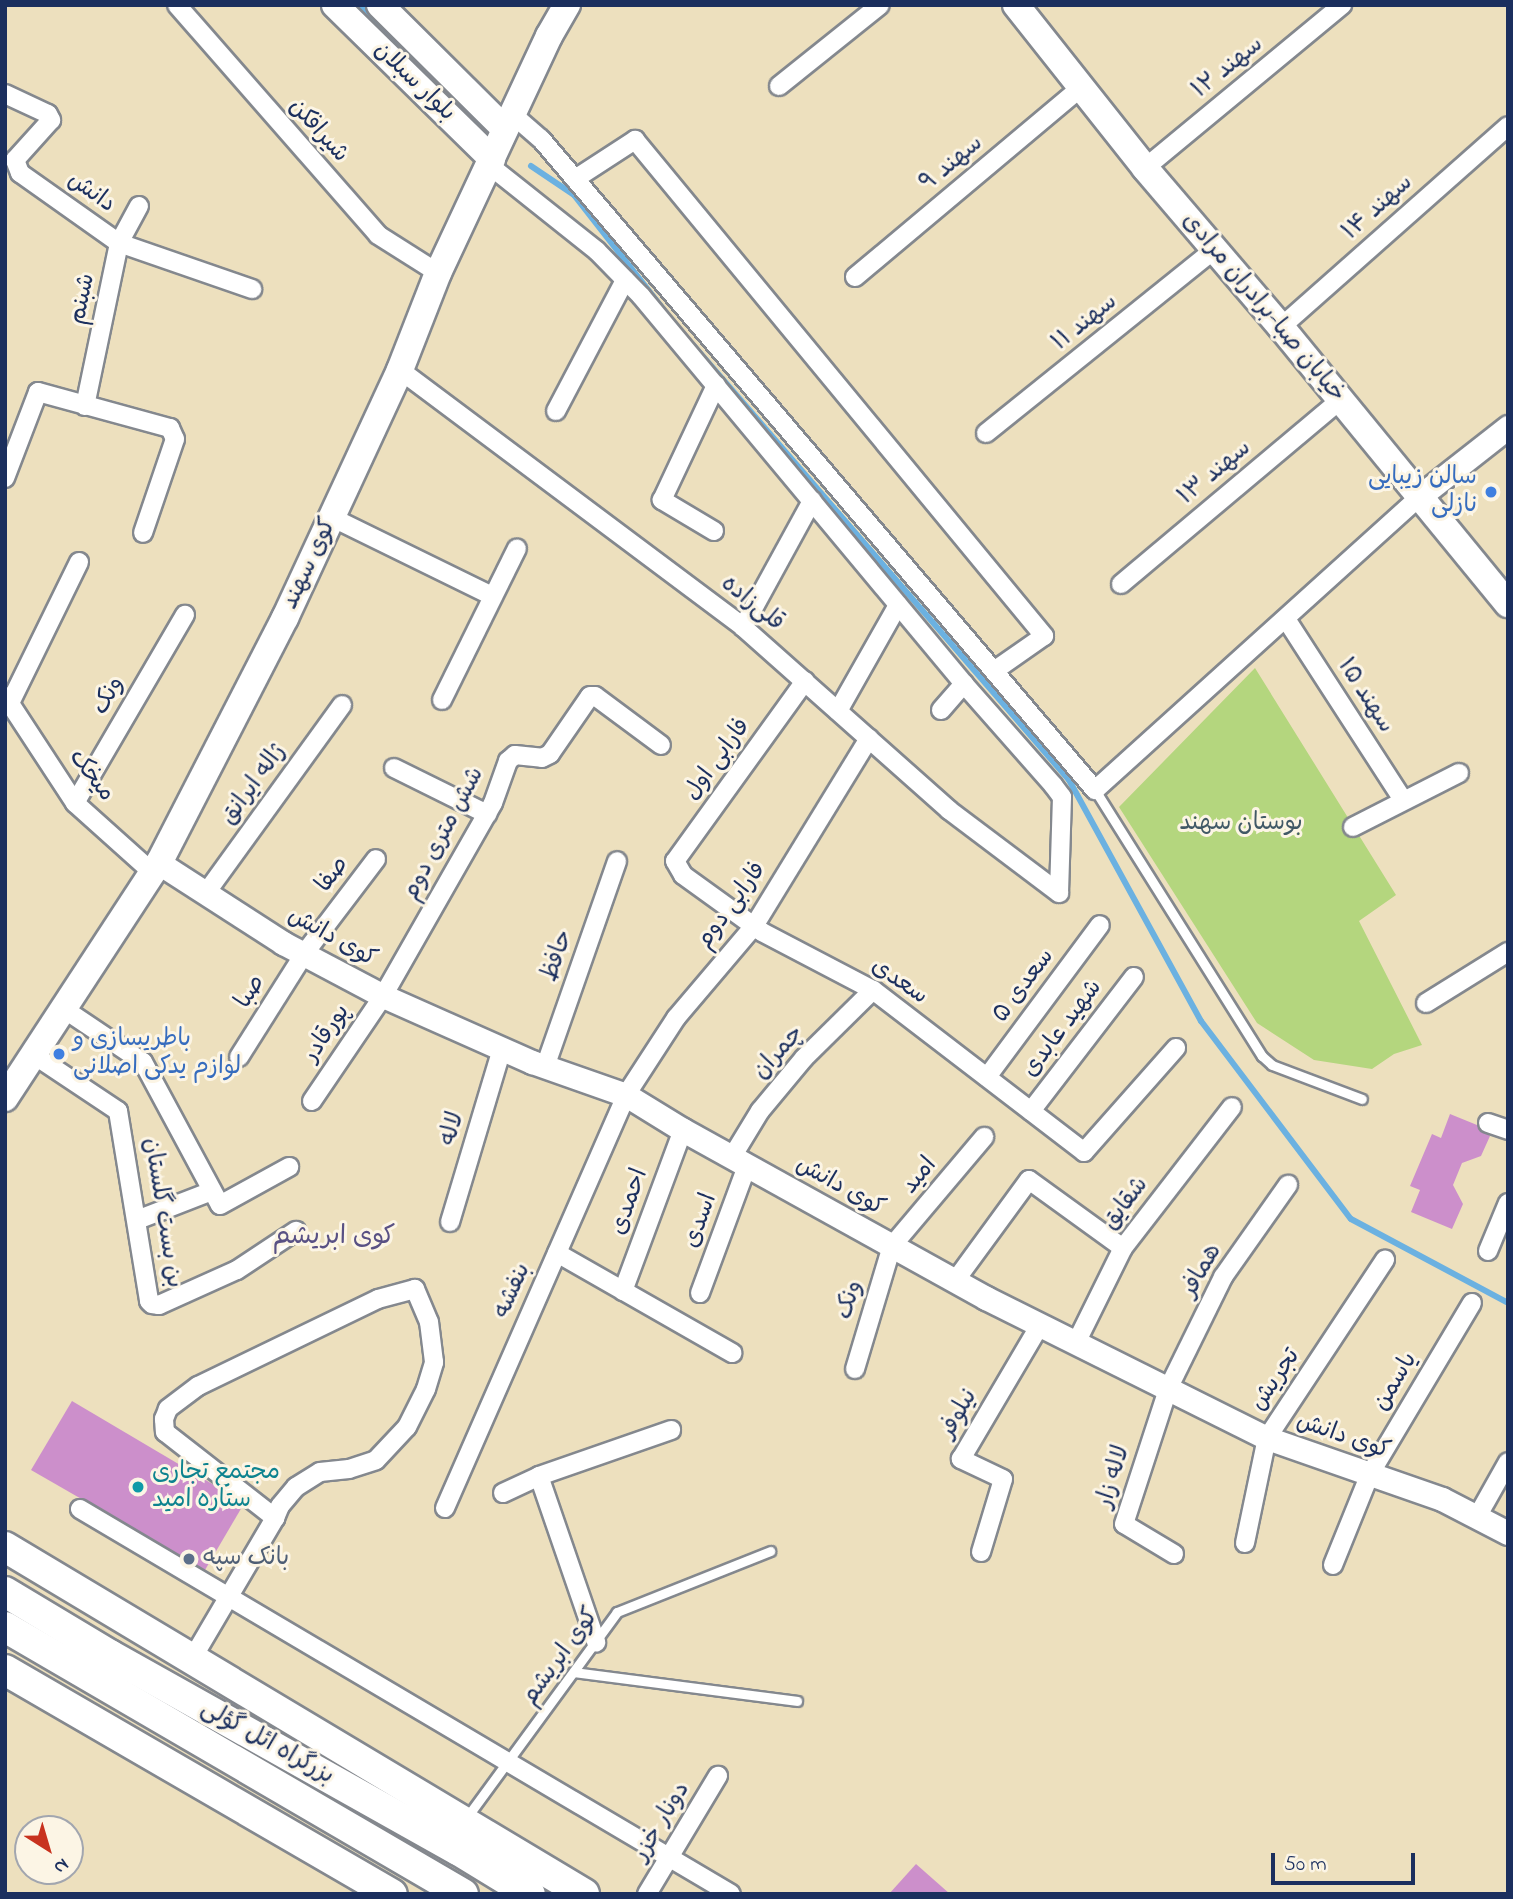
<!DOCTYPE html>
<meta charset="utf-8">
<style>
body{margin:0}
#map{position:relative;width:1513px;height:1899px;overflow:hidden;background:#ede0be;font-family:"Indie Flower","Playpen Sans Arabic",sans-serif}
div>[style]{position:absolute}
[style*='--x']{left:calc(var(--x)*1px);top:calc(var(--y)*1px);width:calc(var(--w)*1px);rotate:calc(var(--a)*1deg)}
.green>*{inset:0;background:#b4d67e}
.stream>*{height:6px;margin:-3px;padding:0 3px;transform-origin:3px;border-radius:3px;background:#6bb1e1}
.building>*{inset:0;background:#cc8fcb}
.roads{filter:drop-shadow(2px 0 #84888e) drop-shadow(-2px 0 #84888e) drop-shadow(0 2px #84888e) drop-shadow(0 -2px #84888e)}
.service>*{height:9px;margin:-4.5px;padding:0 4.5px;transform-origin:4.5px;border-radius:4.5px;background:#fff}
.minor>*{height:18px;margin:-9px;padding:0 9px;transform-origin:9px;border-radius:9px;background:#fff}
.tertiary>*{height:23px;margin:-11.5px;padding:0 11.5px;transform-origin:11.5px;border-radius:11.5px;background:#fff}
.secondary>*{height:26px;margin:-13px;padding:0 13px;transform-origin:13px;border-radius:13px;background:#fff}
.trunk>*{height:30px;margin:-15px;padding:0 15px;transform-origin:15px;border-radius:15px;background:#fff}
.dots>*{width:19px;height:19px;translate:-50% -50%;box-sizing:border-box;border:4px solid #fcf5e5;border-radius:50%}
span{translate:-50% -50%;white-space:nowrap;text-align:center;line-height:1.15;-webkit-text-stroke:6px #fcf5e5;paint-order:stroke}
.street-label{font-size:24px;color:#1b2f5e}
.shop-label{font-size:24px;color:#366cbe}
.right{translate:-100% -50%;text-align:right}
.left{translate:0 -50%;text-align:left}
.park-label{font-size:24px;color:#415966}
.culture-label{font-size:24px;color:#0d838f}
.service-label{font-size:24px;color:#4e5e75}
.neighbourhood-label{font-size:26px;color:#595184}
.frame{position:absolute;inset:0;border:7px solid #1b2f5e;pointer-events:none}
.north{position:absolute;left:14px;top:1815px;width:70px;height:70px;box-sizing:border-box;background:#fcf5e5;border:2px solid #a2a6af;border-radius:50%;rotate:143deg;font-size:19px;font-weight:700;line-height:28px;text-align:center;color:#1b2f5e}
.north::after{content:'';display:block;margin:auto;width:24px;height:32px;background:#c8321e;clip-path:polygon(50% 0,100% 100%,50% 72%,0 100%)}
.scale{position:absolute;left:1271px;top:1853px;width:144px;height:32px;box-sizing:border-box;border:4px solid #1b2f5e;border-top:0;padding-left:9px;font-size:21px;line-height:24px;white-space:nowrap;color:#1b2f5e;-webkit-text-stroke:5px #fcf5e5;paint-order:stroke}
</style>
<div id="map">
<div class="green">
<i style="clip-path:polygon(1255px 668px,1396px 895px,1359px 921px,1422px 1045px,1394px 1054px,1372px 1069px,1314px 1060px,1257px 1023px,1119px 807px)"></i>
</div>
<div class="stream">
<i style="--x:360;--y:5;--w:65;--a:43.8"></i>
<i style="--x:531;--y:166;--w:52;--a:34"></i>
<i style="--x:574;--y:195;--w:146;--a:52"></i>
<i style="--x:693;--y:345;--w:575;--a:49.16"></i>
<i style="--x:1069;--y:780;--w:275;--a:61.3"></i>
<i style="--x:1201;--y:1021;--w:248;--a:52.9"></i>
<i style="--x:1351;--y:1219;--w:178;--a:28.1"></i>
</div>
<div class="building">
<i style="clip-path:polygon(1450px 1114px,1477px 1125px,1490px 1136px,1481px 1156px,1462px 1163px,1453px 1185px,1463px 1204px,1452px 1229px,1411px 1212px,1420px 1190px,1410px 1186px,1432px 1134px,1441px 1138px)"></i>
<i style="clip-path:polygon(72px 1401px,214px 1485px,242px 1507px,205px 1570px,31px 1470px)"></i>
<i style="clip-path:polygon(916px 1864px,950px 1894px,889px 1894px)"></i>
</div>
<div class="roads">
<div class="service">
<i style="--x:1095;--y:790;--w:314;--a:57.9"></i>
<i style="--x:1262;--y:1056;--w:13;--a:42"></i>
<i style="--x:1272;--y:1065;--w:96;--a:20.7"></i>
<i style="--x:574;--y:1672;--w:225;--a:7.4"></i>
<i style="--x:467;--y:1817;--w:254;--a:-53.8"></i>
<i style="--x:617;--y:1612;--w:165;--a:-21.7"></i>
</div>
<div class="minor">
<i style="--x:177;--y:5;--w:305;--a:48.8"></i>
<i style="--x:378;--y:235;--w:71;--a:32.3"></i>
<i style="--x:779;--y:86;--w:129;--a:-38.7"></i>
<i style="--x:5;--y:94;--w:47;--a:24.9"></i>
<i style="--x:48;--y:114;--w:7;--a:63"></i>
<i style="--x:51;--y:120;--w:54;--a:132"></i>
<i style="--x:15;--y:160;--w:14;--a:69"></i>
<i style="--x:20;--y:173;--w:121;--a:35.3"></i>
<i style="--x:119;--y:243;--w:141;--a:19.1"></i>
<i style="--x:512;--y:114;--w:38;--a:41"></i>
<i style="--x:541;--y:139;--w:855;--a:49.6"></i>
<i style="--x:1095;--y:790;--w:438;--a:-42.1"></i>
<i style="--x:489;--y:165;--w:138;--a:38.5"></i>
<i style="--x:597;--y:251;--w:63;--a:45.6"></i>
<i style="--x:641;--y:296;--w:505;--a:50.22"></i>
<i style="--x:964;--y:684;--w:135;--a:48.6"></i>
<i style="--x:1053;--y:785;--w:15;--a:53"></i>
<i style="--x:1062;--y:797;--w:96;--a:91.8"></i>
<i style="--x:1145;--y:168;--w:256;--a:-39.6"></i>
<i style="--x:575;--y:179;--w:72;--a:-33"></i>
<i style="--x:635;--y:140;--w:643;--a:50.49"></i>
<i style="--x:1044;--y:636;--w:61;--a:145"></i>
<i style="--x:855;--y:277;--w:294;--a:-40"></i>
<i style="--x:1281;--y:327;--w:303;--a:-41.5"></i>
<i style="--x:400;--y:370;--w:429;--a:36.8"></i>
<i style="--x:743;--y:627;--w:276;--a:41.6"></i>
<i style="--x:949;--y:810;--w:138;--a:37"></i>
<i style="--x:85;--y:406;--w:167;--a:-78.2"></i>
<i style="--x:119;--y:243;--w:42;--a:-61.6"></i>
<i style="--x:556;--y:411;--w:148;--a:-62.2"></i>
<i style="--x:986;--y:433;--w:292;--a:-38.8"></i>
<i style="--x:5;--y:478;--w:92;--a:-69"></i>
<i style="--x:38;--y:392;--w:137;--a:15.3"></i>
<i style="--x:170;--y:428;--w:12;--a:66"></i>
<i style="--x:175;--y:439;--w:99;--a:108.8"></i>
<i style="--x:331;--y:517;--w:179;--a:26.1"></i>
<i style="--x:714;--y:531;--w:61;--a:-149.2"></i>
<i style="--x:662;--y:500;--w:127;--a:-64.8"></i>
<i style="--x:1121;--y:584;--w:286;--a:-40"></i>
<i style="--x:1286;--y:619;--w:216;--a:57.1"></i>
<i style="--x:743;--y:627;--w:144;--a:-61.3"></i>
<i style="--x:805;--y:681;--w:222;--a:125.8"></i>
<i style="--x:675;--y:861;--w:16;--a:60"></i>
<i style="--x:683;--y:875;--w:97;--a:35.8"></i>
<i style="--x:762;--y:932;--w:125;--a:27.6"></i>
<i style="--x:873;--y:990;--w:266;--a:37.5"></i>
<i style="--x:1084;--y:1152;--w:139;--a:-48.5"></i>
<i style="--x:5;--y:696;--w:128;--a:56.8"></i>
<i style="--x:75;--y:803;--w:106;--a:41.9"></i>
<i style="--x:442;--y:700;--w:169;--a:-63.7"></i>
<i style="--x:10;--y:703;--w:157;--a:-63.9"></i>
<i style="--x:941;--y:710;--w:35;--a:-49"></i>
<i style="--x:838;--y:711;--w:122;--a:-60.5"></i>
<i style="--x:394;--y:768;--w:104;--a:26.3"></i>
<i style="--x:75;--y:803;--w:218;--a:-59.7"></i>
<i style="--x:1353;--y:827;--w:119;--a:-27"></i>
<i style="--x:206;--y:893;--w:232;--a:-54.1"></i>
<i style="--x:1426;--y:1003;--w:97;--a:-31.9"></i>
<i style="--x:64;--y:1009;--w:95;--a:33.9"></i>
<i style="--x:143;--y:1062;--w:162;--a:61.7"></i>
<i style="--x:220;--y:1205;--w:79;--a:-28.8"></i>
<i style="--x:34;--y:1055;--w:101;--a:33.7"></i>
<i style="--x:118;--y:1111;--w:193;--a:80.7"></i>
<i style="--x:149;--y:1301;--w:4;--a:45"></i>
<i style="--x:152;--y:1304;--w:7;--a:8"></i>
<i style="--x:159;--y:1305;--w:85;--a:-24.2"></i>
<i style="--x:237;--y:1270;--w:71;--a:-33.5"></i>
<i style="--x:239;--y:1057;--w:122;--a:-57.7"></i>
<i style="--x:304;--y:954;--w:119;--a:-52.8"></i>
<i style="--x:545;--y:1067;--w:218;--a:-70.7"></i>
<i style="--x:987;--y:1077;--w:189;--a:-53.4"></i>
<i style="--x:312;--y:1101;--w:127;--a:-55.9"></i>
<i style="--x:383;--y:996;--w:222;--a:-60.3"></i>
<i style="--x:493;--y:803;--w:45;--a:-70.3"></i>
<i style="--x:508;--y:761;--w:9;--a:-41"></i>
<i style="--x:515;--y:755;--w:27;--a:6"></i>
<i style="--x:542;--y:758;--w:9;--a:-27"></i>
<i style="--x:550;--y:754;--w:70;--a:-55.4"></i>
<i style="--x:590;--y:696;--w:5;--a:0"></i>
<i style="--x:595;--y:696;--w:82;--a:36.6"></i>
<i style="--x:1031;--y:1111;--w:169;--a:-52.5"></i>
<i style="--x:1488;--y:1123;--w:21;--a:19"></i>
<i style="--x:732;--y:1157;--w:54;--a:-58.7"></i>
<i style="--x:760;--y:1111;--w:69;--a:-50.3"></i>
<i style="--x:804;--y:1058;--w:97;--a:-44.6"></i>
<i style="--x:137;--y:1220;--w:80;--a:-21.1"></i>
<i style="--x:450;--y:1222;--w:181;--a:-73.3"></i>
<i style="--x:1488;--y:1251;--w:52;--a:-67.4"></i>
<i style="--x:557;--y:1253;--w:202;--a:29.7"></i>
<i style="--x:955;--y:1281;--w:125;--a:-53.8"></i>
<i style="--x:1029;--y:1180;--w:116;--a:35.9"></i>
<i style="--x:623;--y:1291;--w:172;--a:-69.6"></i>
<i style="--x:700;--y:1293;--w:135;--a:-69.7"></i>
<i style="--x:1076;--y:1343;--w:106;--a:-63.7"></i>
<i style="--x:1123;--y:1248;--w:178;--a:-52.3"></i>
<i style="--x:855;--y:1369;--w:128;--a:-73.3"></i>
<i style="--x:892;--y:1246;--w:143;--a:-49.8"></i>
<i style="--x:539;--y:1476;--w:176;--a:71"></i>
<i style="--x:503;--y:1493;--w:40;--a:-25"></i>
<i style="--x:539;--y:1476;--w:140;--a:-19.2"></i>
<i style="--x:445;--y:1508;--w:451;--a:-66.3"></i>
<i style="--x:626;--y:1095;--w:92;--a:-57"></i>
<i style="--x:676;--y:1018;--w:121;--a:-49.7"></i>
<i style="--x:754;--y:926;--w:220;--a:-58.5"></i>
<i style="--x:80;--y:1509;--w:756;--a:30.6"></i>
<i style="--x:1477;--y:1517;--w:63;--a:-60.6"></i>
<i style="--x:1245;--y:1543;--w:107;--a:-78.2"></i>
<i style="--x:1267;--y:1438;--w:214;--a:-56.5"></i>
<i style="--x:981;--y:1552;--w:76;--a:-73.2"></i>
<i style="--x:1003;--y:1479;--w:47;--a:-154.5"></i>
<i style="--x:961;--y:1459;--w:156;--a:-59.5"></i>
<i style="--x:1174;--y:1554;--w:58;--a:-149"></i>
<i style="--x:1124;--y:1524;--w:142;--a:-71.9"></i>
<i style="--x:1168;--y:1389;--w:125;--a:-63.8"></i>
<i style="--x:1223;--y:1277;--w:113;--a:-54.8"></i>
<i style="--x:1333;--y:1565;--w:98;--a:-67.9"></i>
<i style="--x:1370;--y:1474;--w:199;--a:-59.2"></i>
<i style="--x:192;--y:1659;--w:164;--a:-59.5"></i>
<i style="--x:275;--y:1518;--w:13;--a:-67"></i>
<i style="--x:280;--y:1506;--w:25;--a:-50"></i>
<i style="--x:296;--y:1487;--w:28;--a:-32"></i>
<i style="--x:320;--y:1472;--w:29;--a:-6"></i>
<i style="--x:349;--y:1469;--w:28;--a:-18"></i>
<i style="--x:376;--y:1460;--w:45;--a:-46.8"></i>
<i style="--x:407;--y:1427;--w:42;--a:-63.4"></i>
<i style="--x:426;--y:1389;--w:28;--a:-73"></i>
<i style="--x:434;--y:1362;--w:40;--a:-97.1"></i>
<i style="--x:429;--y:1322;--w:36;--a:-113"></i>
<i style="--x:415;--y:1289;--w:38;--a:165"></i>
<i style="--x:378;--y:1299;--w:200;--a:154.2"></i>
<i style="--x:198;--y:1386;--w:38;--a:143"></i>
<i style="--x:168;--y:1409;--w:11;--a:112"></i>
<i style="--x:164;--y:1419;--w:13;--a:86"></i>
<i style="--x:165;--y:1432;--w:140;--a:38"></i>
<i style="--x:647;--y:1894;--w:138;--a:-59"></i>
</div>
<div class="tertiary">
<i style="--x:1420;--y:496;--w:112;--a:-38.1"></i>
<i style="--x:159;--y:863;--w:148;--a:32.8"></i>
<i style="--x:283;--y:943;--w:113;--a:27.9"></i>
<i style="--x:383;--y:996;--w:163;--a:23.9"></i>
<i style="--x:532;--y:1062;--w:100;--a:19.3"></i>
<i style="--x:626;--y:1095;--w:67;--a:31.6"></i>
<i style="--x:683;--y:1130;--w:346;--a:29"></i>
<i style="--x:986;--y:1298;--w:314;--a:26.5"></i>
<i style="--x:1267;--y:1438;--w:185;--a:19.2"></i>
<i style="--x:1442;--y:1499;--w:74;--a:27.3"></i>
</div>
<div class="secondary">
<i style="--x:335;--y:5;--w:220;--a:44.4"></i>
<i style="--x:380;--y:5;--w:176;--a:44.8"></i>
<i style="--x:1016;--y:5;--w:208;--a:51.6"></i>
<i style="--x:1145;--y:168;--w:209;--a:49.5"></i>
<i style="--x:1281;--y:327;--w:358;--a:50.7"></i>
<i style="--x:5;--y:1098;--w:281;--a:-56.8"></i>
<i style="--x:159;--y:863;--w:276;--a:-62.8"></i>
<i style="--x:285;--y:618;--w:273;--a:-65.1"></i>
<i style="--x:400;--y:370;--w:104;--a:-68.6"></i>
<i style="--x:438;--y:273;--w:262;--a:-64.9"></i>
<i style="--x:549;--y:36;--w:36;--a:-60"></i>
</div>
<div class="trunk">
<i style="--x:5;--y:1547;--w:675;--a:30.93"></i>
<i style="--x:5;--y:1592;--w:122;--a:31"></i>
<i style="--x:110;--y:1655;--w:399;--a:29.3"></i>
<i style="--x:458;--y:1850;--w:84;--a:31.4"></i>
<i style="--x:5;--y:1627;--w:530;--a:30.24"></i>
<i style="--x:5;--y:1670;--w:447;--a:30.1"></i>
</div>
</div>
<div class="dots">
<i style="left:1491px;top:492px;background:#3f7fe0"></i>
<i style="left:59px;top:1054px;background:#3f7fe0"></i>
<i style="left:138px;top:1487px;background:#0f9aa8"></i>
<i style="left:189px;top:1559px;background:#5c6f8a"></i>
</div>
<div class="street-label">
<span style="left:1228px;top:68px;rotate:-39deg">سهند ۱۲</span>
<span style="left:414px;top:82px;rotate:44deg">بلوار سبلان</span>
<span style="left:318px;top:131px;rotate:48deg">شیر‌افکن</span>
<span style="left:952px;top:164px;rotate:-40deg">سهند ۹</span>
<span style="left:91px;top:193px;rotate:35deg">دانش</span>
<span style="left:1378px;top:208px;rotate:-42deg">سهند ۱۴</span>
<span style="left:83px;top:299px;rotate:-78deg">شبنم</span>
<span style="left:1263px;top:308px;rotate:50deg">خیابان صبا-برادران مرادی</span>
<span style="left:1085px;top:323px;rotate:-39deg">سهند ۱۱</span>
<span style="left:1215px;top:473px;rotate:-40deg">سهند ۱۳</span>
<span style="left:310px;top:564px;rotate:-65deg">کوی سهند</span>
<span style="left:752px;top:604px;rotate:39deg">قلی‌زاده</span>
<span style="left:109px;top:696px;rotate:-60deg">ونک</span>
<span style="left:1365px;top:696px;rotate:57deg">سهند ۱۵</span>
<span style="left:718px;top:760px;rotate:-54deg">فارابی اول</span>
<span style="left:91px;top:776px;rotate:52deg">میخک</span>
<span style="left:254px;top:785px;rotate:-54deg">ژاله ایرانق</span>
<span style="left:444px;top:834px;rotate:-62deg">شش متری دوم</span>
<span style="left:333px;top:875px;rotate:-53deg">صفا</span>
<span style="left:732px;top:906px;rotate:-54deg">فارابی دوم</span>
<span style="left:332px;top:938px;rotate:29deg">کوی دانش</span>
<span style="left:558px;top:956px;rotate:-71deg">حافظ</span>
<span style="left:899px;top:982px;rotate:34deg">سعدی</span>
<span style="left:1024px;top:986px;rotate:-53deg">سعدی ۵</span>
<span style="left:251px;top:992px;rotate:-58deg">صبا</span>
<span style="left:1063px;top:1029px;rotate:-53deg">شهید عابدی</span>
<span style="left:327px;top:1034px;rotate:-56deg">پورقادر</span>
<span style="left:779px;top:1053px;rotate:-48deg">چمران</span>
<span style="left:453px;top:1129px;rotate:-73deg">لاله</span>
<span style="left:920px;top:1176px;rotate:-50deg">امید</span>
<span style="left:840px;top:1187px;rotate:29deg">کوی دانش</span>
<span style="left:630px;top:1202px;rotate:-70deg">احمدی</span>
<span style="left:1126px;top:1204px;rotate:-53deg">شقایق</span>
<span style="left:162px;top:1213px;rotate:81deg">بن بست گلستان</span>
<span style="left:701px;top:1221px;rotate:-70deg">اسدی</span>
<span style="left:1202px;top:1271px;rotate:-60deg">همافر</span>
<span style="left:513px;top:1291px;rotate:-66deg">بنفشه</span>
<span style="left:850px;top:1300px;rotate:-73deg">ونک</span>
<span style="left:1276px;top:1380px;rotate:-56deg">تجریش</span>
<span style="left:1396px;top:1382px;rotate:-59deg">یاسمن</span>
<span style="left:959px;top:1414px;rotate:-60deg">نیلوفر</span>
<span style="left:1343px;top:1437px;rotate:19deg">کوی دانش</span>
<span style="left:1114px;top:1477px;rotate:-73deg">لاله زار</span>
<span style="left:561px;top:1657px;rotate:-54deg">کوی ابریشم</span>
<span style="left:267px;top:1743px;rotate:29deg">بزرگراه ائل گؤلی</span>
<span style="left:662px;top:1822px;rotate:-59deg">دونار خزر</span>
</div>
<div class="shop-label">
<span class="right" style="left:1477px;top:492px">سالن زیبایی<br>نازلی</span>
<span class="left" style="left:73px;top:1054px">باطریسازی و<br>لوازم یدکی اصلانی</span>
</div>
<div class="park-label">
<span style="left:1241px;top:824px">بوستان سهند</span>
</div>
<div class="culture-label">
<span class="left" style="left:152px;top:1487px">مجتمع تجاری<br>ستاره امید</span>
</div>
<div class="service-label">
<span class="left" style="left:203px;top:1559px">بانک سپه</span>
</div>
<div class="neighbourhood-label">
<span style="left:334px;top:1238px">کوی ابریشم</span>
</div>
<div class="frame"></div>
<div class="north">N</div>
<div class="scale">50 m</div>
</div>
